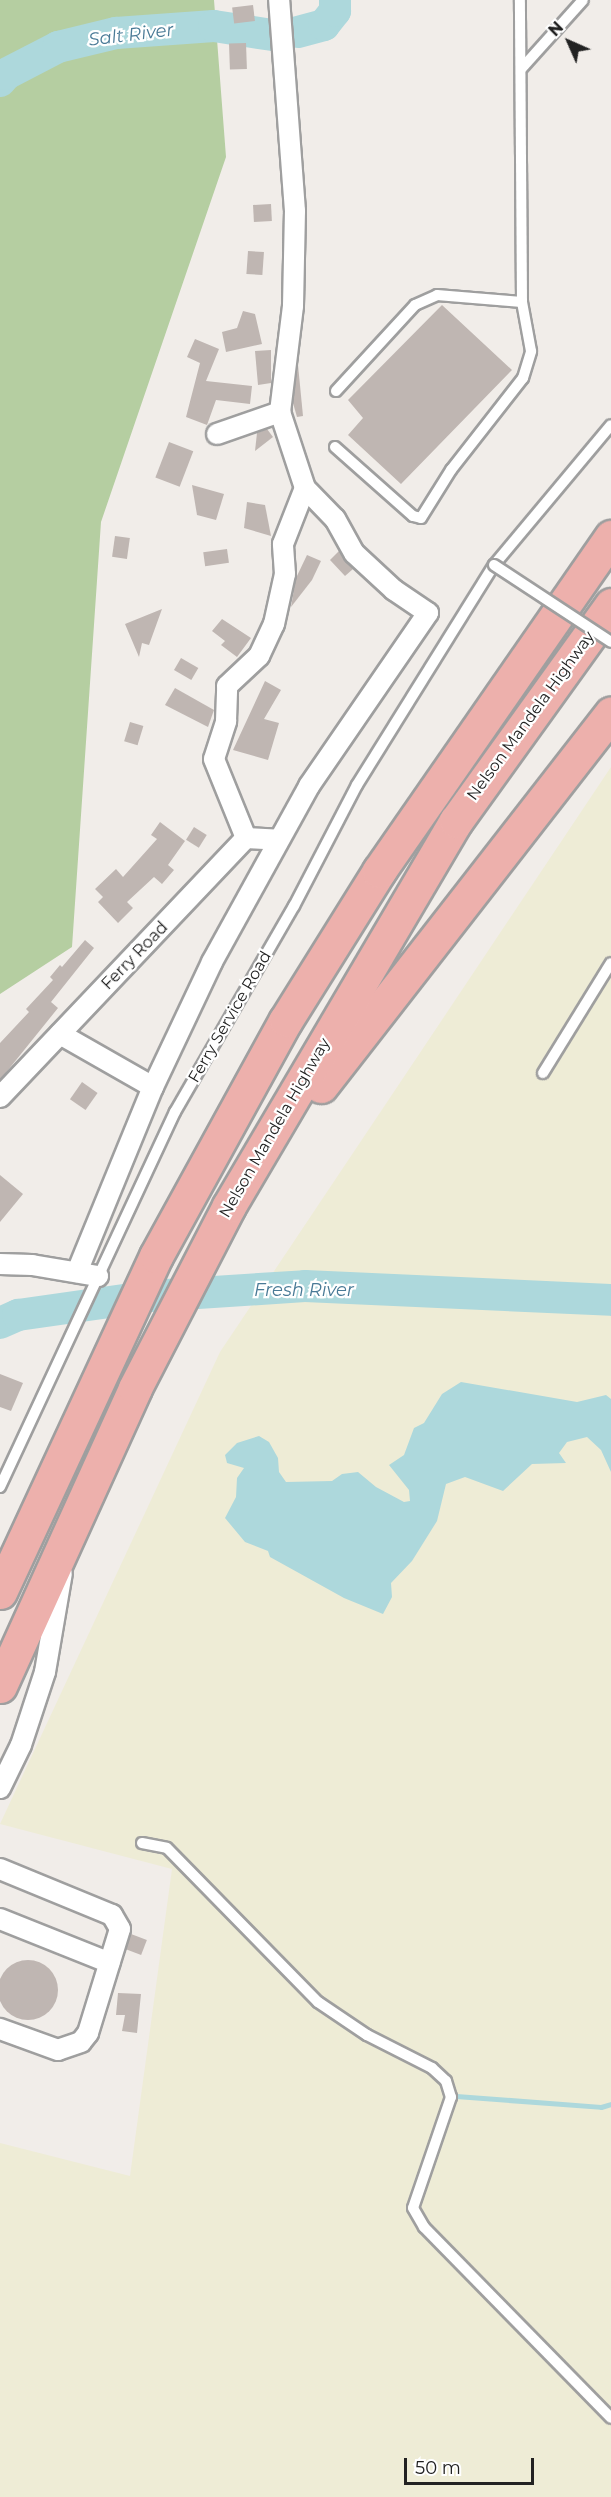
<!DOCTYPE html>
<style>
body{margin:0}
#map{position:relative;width:611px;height:2497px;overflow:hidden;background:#f1ede9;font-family:Montserrat,sans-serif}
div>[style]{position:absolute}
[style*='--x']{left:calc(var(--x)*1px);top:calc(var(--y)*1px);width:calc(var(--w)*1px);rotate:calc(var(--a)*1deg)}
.farmland>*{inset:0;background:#eeecd6}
.forest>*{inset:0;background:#b5cea1}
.water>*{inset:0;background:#add8dc}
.stream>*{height:5px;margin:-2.5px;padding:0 2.5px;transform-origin:2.5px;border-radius:2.5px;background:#add8dc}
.river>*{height:32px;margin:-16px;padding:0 16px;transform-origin:16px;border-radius:16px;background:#add8dc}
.building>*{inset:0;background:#bfb6b2;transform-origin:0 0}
.round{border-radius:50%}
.roads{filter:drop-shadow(2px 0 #9f9f9f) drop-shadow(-2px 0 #9f9f9f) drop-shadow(0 2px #9f9f9f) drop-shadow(0 -2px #9f9f9f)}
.service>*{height:10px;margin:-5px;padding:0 5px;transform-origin:5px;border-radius:5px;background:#fff}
.minor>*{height:20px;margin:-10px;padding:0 10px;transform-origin:10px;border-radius:10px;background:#fff}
.trunk>*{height:33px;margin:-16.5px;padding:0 16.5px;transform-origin:16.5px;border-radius:16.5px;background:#edb0ac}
.bridges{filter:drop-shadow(2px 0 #9f9f9f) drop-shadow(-2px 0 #9f9f9f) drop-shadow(0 2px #9f9f9f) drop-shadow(0 -2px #9f9f9f)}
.service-bridge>*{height:10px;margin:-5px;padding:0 5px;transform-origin:5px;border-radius:5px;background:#fff}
span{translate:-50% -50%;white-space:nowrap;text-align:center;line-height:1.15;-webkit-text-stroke:4.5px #fff;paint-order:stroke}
.street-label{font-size:16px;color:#222}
.water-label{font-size:18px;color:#497a96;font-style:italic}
.north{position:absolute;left:539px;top:12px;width:60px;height:60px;-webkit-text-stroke:4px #fff;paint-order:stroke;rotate:315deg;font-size:16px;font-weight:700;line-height:24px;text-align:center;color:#222}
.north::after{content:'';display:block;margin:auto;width:21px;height:27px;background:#222;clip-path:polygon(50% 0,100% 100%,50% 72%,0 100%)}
.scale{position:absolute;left:404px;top:2458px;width:130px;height:27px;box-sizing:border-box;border:3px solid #222;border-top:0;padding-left:8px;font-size:18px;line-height:21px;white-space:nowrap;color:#222;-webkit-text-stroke:4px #fff;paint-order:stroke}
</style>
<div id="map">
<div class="farmland">
<i style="clip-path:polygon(611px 767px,611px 2497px,0 2497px,0 2143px,130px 2176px,172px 1869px,0 1824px,220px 1352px)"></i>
</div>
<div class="forest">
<i style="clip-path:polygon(0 0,214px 0,226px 157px,101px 522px,72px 947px,0 994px)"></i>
</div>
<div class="water">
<i style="clip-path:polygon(461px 1382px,577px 1402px,606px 1395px,611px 1399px,611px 1472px,601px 1450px,587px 1437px,567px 1442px,559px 1453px,566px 1463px,532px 1464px,503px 1491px,465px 1477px,446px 1484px,437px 1521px,412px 1561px,391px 1583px,392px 1597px,383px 1614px,344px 1598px,270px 1557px,268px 1551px,245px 1542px,225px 1518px,236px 1497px,237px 1478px,244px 1468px,227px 1463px,225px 1455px,237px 1443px,259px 1436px,269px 1442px,278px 1458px,279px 1472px,286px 1482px,332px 1481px,342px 1474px,358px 1472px,376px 1487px,404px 1502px,410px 1501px,409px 1490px,389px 1465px,404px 1455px,414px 1428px,424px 1423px,442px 1394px)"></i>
</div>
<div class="stream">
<i style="--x:456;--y:2096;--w:145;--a:4.3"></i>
<i style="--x:601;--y:2107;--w:10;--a:-17"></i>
</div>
<div class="river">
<i style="--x:298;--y:32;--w:27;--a:-15"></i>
<i style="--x:324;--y:25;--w:18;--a:-52"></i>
<i style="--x:335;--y:11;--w:11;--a:-90"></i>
<i style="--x:0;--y:81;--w:9;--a:-49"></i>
<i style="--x:6;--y:74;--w:59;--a:-27.4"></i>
<i style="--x:58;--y:47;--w:60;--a:-13.6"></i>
<i style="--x:116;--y:33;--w:98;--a:-4.1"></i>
<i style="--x:214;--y:26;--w:59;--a:8.8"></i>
<i style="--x:0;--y:1323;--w:20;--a:-24"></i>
<i style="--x:18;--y:1315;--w:135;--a:-8.1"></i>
<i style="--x:152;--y:1296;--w:153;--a:-3.7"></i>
<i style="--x:305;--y:1286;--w:306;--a:2.6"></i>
</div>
<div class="building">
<i style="left:253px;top:5px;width:16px;height:21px;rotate:83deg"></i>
<i style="left:246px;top:43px;width:26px;height:17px;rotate:88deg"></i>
<i style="left:271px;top:204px;width:17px;height:18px;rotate:87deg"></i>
<i style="left:248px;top:251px;width:16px;height:23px;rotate:4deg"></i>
<i style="clip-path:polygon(442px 305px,512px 370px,401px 484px,348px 435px,363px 418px,348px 400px)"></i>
<i style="clip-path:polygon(243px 311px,255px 314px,262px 344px,226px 352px,222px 332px,237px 328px)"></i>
<i style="clip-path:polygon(195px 339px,219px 349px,206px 381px,252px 386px,250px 404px,216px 400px,207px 425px,186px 417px,200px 363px,187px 357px)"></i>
<i style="clip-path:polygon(271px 350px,271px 383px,258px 385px,255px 351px)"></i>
<i style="clip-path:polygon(298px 365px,303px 416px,297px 417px,293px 403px)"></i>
<i style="clip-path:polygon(267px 429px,273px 437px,255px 451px,257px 433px)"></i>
<i style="left:169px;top:442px;width:26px;height:38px;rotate:21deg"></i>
<i style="clip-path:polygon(192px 485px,224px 494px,216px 520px,197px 515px)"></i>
<i style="clip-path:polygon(247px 502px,265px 505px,271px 536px,244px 528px)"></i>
<i style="left:115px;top:536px;width:15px;height:21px;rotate:8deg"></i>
<i style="left:227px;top:549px;width:14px;height:24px;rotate:82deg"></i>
<i style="clip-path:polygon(339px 551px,353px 569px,345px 576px,330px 560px)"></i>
<i style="clip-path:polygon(307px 555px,321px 561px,312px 580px,291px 607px,296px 578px)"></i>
<i style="clip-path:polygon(162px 609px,149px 645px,142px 643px,139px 657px,125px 624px)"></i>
<i style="clip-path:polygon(222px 619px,251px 638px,237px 657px,221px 645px,225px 641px,212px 631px)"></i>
<i style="left:181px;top:658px;width:20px;height:14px;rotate:30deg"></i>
<i style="clip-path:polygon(265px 681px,281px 690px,264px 719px,279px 723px,268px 760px,233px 750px)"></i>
<i style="clip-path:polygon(175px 688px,214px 710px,208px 727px,165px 705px)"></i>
<i style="left:130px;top:722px;width:14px;height:20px;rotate:17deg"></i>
<i style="clip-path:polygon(160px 822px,185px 841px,168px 865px,174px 870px,162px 884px,154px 877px,127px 902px,133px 908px,118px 923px,98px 902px,103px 897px,95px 889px,116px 869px,123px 877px,157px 839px,151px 835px)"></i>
<i style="left:194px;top:827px;width:15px;height:15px;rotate:32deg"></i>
<i style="clip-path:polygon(85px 940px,94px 948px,51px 1002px,58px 1008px,0 1080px,0 1043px,29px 1012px,26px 1009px,53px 980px,50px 977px,60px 965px,62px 967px)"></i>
<i style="left:82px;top:1082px;width:19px;height:21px;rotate:35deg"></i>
<i style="clip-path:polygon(0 1175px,23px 1194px,0 1222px)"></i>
<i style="clip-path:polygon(0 1374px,23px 1383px,11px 1411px,0 1407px)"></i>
<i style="left:131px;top:1934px;width:17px;height:16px;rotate:21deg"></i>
<i class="round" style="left:-2px;top:1960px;width:60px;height:60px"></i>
<i style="clip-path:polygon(118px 1993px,141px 1994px,137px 2033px,122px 2031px,125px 2015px,116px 2015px)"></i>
</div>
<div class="roads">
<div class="service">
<i style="--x:522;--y:68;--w:91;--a:-48.1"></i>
<i style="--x:336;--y:391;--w:117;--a:-47.4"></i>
<i style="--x:415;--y:305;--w:24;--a:-24"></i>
<i style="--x:437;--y:295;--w:85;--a:4.7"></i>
<i style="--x:335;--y:447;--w:104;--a:41.5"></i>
<i style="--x:413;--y:516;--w:8;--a:14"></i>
<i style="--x:421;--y:518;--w:57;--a:-58"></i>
<i style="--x:451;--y:470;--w:117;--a:-52"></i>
<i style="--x:523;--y:378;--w:28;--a:-73"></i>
<i style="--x:531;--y:351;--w:50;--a:-100.4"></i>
<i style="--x:522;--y:302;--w:302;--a:-90.4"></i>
<i style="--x:543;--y:1073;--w:129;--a:-58.3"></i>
<i style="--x:0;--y:1487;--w:414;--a:-65"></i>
<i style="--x:175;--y:1112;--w:238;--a:-60"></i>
<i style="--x:294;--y:906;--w:136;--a:-62.5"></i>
<i style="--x:357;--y:785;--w:259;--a:-58.1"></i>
<i style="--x:494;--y:565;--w:182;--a:-50.1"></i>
<i style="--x:142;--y:1843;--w:25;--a:11"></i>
<i style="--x:167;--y:1848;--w:216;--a:45.6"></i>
<i style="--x:318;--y:2002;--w:59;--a:34"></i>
<i style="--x:367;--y:2035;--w:73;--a:26.9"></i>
<i style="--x:432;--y:2068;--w:19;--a:43"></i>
<i style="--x:446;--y:2081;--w:17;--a:73"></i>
<i style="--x:451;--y:2097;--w:117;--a:108.9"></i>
<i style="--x:413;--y:2208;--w:22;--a:60"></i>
<i style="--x:424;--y:2227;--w:267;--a:45.6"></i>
</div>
<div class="minor">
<i style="--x:217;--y:434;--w:67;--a:-19.2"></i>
<i style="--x:246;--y:838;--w:85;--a:-112.1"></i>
<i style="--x:214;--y:759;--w:40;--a:-72"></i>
<i style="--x:226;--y:721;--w:35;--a:-88"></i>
<i style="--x:227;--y:686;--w:44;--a:-43.2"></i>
<i style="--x:259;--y:656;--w:35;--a:-65"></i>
<i style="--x:274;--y:624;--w:51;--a:-77.6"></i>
<i style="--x:285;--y:574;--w:30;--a:-94"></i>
<i style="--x:283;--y:544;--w:60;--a:-68.6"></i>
<i style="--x:60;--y:1034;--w:107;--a:29.7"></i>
<i style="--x:0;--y:1097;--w:357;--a:-46.5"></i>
<i style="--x:246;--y:838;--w:33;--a:3"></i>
<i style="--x:0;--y:1264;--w:32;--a:2"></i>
<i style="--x:32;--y:1265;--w:67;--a:9.5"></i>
<i style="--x:77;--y:1272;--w:200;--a:-67.7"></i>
<i style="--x:153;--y:1087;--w:138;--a:-64.7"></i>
<i style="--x:212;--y:962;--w:201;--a:-61.1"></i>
<i style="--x:309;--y:786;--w:210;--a:-55.5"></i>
<i style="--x:428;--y:613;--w:41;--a:-145.9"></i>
<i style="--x:394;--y:590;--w:54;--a:-137.2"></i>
<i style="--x:354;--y:553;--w:39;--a:-119"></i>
<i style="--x:335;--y:519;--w:43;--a:-134.1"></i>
<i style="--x:305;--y:488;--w:80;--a:-108.2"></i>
<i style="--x:280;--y:412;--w:107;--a:-83"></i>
<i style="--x:293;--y:306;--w:95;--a:-88.8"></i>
<i style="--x:295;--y:211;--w:212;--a:-94.3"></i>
<i style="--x:0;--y:1788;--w:48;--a:-64"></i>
<i style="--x:21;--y:1745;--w:77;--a:-71.8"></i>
<i style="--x:45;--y:1672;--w:100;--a:-80.3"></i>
<i style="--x:0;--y:1869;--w:121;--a:22.3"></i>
<i style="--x:112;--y:1915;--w:16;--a:60"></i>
<i style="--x:120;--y:1929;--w:109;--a:107.1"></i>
<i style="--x:88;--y:2033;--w:11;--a:128"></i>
<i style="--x:81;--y:2042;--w:24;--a:161"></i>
<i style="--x:58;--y:2050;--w:62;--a:-160.1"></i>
<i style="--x:0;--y:1919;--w:118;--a:21.8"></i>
</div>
<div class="trunk">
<i style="--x:321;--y:1086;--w:472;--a:-52.1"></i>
<i style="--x:0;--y:1592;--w:370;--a:-65.1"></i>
<i style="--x:156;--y:1256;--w:269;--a:-61.2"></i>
<i style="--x:286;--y:1020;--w:176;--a:-58"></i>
<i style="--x:379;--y:871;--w:407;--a:-55.2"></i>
<i style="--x:0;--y:1686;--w:327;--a:-65.6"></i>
<i style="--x:135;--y:1388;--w:205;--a:-62.7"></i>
<i style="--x:229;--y:1206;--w:447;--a:-59.5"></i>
<i style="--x:456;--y:821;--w:266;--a:-54.3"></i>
</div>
</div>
<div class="bridges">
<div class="service-bridge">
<i style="--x:494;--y:565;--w:140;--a:33.3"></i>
</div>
</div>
<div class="street-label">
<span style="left:531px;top:716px;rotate:-54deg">Nelson Mandela Highway</span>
<span style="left:135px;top:956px;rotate:-46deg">Ferry Road</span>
<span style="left:230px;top:1017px;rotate:-60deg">Ferry Service Road</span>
<span style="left:275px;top:1128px;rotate:-60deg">Nelson Mandela Highway</span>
</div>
<div class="water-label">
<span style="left:131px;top:35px;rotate:-7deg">Salt River</span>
<span style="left:304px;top:1290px">Fresh River</span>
</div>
<div class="north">N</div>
<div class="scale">50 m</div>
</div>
